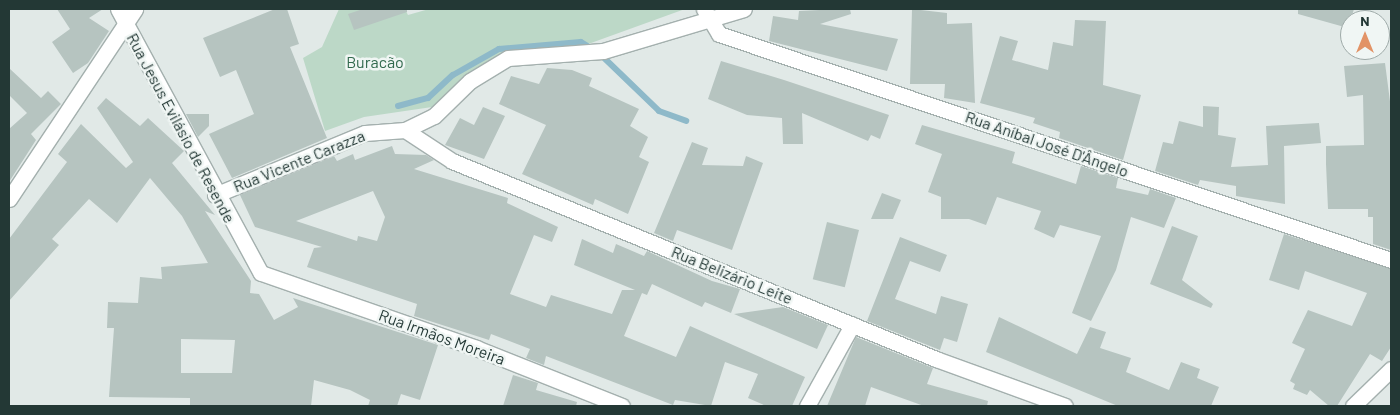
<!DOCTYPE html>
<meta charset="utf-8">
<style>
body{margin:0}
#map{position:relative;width:1400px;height:415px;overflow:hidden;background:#e1e9e7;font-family:Barlow,sans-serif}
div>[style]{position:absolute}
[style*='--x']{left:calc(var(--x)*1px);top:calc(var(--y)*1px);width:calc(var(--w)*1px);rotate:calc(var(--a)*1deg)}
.green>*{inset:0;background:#bcd8c7}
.stream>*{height:6px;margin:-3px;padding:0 3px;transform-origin:3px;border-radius:3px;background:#8eb9c9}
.building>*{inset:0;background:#b6c4c0;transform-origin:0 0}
.roads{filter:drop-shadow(1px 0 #a4b0ae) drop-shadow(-1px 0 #a4b0ae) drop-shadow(0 1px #a4b0ae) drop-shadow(0 -1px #a4b0ae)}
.street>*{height:15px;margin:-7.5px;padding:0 7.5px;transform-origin:7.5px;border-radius:7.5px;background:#fff}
.secondary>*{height:15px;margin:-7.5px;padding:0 7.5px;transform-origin:7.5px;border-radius:7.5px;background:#fff}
span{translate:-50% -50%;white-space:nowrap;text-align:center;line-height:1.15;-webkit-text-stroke:5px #f0f6f4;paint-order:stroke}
.park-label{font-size:16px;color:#326a4e}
.street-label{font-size:16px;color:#233835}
.frame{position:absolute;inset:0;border:10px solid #233835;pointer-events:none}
.north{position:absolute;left:1340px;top:10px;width:50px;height:50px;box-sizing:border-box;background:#f0f6f4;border:1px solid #9eaaa8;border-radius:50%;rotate:0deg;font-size:14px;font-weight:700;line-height:20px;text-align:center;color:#233835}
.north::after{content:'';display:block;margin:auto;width:18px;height:22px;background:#e29366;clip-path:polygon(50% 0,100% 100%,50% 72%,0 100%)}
</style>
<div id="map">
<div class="green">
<i style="clip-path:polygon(339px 9px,405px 9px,408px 15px,429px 9px,685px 9px,591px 43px,510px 51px,461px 79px,432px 107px,364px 117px,325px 131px,303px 58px,322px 47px)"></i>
</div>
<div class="stream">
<i style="--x:600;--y:54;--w:82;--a:44"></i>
<i style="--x:659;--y:111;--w:29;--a:20"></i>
<i style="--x:398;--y:106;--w:31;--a:-15"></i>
<i style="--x:428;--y:98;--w:34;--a:-43"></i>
<i style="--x:453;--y:75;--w:53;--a:-29.5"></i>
<i style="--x:499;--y:49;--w:82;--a:-4.9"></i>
<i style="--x:581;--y:42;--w:13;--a:32"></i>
</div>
<div class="building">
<i style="clip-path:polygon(57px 9px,103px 9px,89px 18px,109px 31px,88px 63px,73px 73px,52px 42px,70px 29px)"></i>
<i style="clip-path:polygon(275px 9px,287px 9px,299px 44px,290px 47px,327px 138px,232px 178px,209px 134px,254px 114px,236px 70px,220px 77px,203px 38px)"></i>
<i style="clip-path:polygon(363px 9px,407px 9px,407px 12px,354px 30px,348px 14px)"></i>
<i style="clip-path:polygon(840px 9px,850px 9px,851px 14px,820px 24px,898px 39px,887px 71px,769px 41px,773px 16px,798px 20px,799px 11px)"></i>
<i style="clip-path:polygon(912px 9px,947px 13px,947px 24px,972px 23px,975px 103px,944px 98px,945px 84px,910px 84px)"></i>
<i style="clip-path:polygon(1298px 9px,1354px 9px,1348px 28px,1298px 14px)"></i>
<i style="clip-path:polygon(1075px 20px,1106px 21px,1103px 85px,1141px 95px,1123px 160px,1059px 138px,1060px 132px,1033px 123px,1035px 118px,980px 103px,1000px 36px,1018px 41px,1012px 60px,1048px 70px,1053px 42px,1073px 46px)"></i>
<i style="clip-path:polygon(721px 61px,784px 80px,889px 115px,880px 139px,871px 135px,868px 141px,802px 113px,803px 144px,783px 144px,782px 118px,747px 115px,708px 99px)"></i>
<i style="clip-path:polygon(1385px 63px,1391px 109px,1391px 250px,1373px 244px,1373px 217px,1368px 217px,1368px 209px,1328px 209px,1326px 164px,1326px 146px,1364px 145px,1363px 95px,1347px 97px,1344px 66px)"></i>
<i style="clip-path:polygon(9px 68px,41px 98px,48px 91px,61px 104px,31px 134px,36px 140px,9px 182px,9px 129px,27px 113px,9px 95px)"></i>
<i style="clip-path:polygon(547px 68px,572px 70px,592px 78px,589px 86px,639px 109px,630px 126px,648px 137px,639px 157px,649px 162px,628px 214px,595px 199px,593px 205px,522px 174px,546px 125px,499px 104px,511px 76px,539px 84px)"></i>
<i style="clip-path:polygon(evenodd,106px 98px,140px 126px,148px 118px,184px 151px,172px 163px,215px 215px,205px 211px,251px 281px,250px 293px,259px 294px,274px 320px,298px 307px,293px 298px,438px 345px,420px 400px,401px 394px,397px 406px,368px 406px,370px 400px,350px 390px,314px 380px,311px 406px,190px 406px,190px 398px,109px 397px,114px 328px,107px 328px,108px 302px,138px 303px,140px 277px,162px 279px,161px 267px,208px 263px,182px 216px,150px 178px,117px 223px,89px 199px,52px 239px,59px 245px,9px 301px,9px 239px,67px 162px,58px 154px,81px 124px,126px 168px,133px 162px,97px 108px,106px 98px,181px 339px,235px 340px,232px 373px,181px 373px,181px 339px)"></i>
<i style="clip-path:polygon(1203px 106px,1219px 107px,1218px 135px,1236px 138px,1231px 167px,1268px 165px,1266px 126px,1319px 123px,1321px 143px,1284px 146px,1285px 204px,1236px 196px,1236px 186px,1200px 180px,1198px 185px,1155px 171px,1163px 142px,1173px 144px,1179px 121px,1203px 127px)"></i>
<i style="clip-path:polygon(483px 107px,505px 116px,484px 159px,445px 145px,460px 118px,474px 125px)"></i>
<i style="clip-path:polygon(186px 114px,209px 114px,209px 126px,198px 137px)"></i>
<i style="clip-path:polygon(922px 125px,1015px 152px,1012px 163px,1076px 184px,1081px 166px,1118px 178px,1116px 188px,1148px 195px,1150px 189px,1176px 198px,1164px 228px,1131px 217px,1116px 270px,1091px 321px,1072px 313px,1101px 236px,1060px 225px,1054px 238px,1034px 229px,1041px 211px,997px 197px,986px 225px,969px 219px,941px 219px,941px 197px,928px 192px,942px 154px,915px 144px)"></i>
<i style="clip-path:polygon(692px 142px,708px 148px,702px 165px,743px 166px,746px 156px,763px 163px,732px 250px,677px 230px,673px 241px,654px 233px)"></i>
<i style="clip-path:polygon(evenodd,392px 146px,395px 154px,426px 155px,434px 160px,414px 169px,508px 198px,507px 203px,558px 227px,552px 242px,534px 235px,510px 294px,546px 307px,551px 295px,612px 314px,622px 290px,635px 290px,574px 265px,582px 239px,613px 253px,616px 244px,644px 256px,647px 251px,712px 281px,740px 289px,731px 313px,705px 302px,702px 307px,652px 284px,647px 295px,642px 293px,624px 336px,676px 357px,690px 326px,805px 377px,792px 406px,766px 406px,748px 398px,758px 374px,725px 362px,711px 406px,675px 400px,673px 405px,546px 356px,544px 365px,526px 358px,530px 349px,491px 334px,489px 340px,414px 316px,417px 304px,307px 267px,314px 248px,322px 247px,255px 227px,240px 195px,334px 156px,337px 161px,353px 154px,355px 160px,392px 146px,373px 191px,385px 217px,377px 241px,358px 236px,357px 241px,296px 221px,373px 191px)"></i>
<i style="clip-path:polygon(882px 193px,901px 200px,893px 219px,871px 219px)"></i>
<i style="left:827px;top:222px;width:33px;height:59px;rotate:14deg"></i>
<i style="clip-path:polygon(1172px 226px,1198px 236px,1182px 280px,1213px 304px,1211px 308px,1150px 284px)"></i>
<i style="clip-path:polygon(1284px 234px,1391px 269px,1391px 347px,1382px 361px,1370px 354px,1337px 406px,1329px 406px,1310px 390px,1307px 395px,1293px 389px,1295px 384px,1290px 381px,1305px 349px,1292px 343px,1308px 310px,1352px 326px,1367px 293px,1305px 271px,1299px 290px,1269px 280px)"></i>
<i style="clip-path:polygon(900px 237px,947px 255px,940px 272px,910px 261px,895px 299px,936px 314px,941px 296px,968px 304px,957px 342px,944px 338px,940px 350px,867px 321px)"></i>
<i style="clip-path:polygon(783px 307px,828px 325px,817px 349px,734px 314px)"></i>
<i style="clip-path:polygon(999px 317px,1077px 354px,1090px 327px,1106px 332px,1100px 348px,1131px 358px,1126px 372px,1169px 390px,1181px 362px,1200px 369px,1197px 378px,1219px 387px,1211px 406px,1118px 406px,986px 352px)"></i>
<i style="clip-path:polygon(856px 337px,933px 368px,927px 384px,988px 401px,987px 406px,924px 406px,871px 387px,865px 406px,827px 406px)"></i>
<i style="clip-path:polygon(513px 375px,538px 383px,536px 390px,577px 402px,576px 406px,503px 406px)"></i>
</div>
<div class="roads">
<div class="street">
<i style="--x:118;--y:9;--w:300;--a:61.6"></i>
<i style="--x:261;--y:273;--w:228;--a:19.2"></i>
<i style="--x:476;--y:348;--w:157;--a:21.7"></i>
<i style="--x:704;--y:9;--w:29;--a:59"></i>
<i style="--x:719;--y:34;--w:709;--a:18.59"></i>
<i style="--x:405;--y:130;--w:56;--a:33.4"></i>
<i style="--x:452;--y:161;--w:523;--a:22.25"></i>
<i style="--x:936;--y:359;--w:137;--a:20"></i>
<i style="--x:215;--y:195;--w:162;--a:-22.5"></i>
<i style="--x:365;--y:133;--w:40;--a:-4.3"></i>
<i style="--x:405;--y:130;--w:32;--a:-26"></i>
<i style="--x:434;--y:116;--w:50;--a:-44.2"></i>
<i style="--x:470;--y:81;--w:44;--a:-31.2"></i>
<i style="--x:508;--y:58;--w:95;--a:-4.2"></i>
<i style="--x:603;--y:51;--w:147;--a:-16.6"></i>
<i style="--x:9;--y:199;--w:228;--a:-56.4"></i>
<i style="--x:807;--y:406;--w:93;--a:-60.9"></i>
</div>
<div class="secondary">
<i style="--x:1353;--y:406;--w:53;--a:-44.2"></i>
</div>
</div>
<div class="park-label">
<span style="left:375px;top:62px">Buracão</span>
</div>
<div class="street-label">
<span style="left:181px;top:128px;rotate:62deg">Rua Jesus Evilásio de Resende</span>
<span style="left:1047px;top:144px;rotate:19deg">Rua Aníbal José D'Ângelo</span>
<span style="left:299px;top:161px;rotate:-22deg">Rua Vicente Carazza</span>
<span style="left:732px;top:275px;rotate:22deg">Rua Belizário Leite</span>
<span style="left:442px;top:337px;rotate:20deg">Rua Irmãos Moreira</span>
</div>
<div class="frame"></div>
<div class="north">N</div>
</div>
